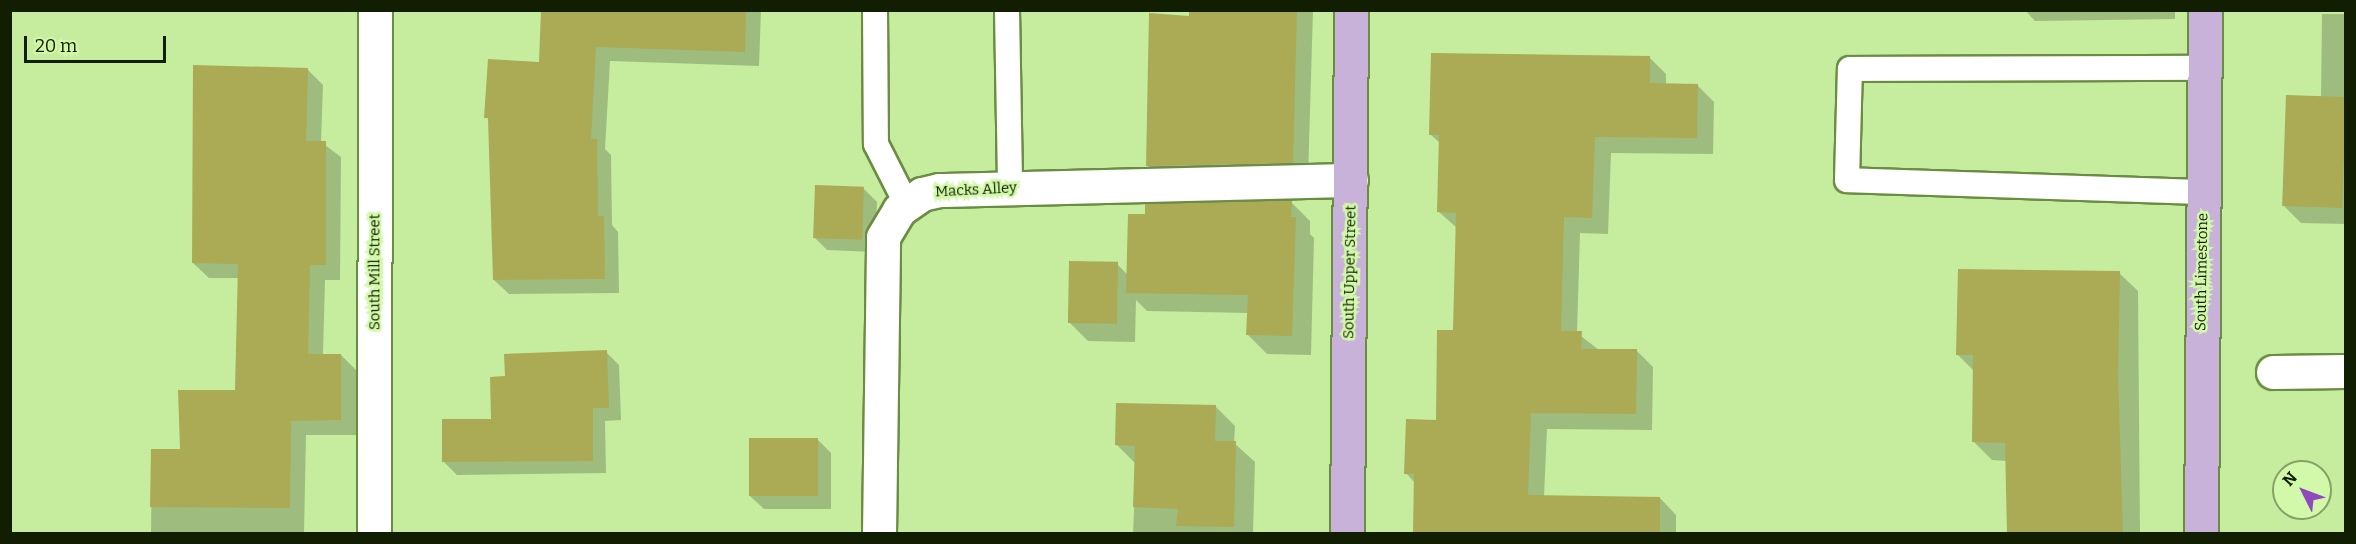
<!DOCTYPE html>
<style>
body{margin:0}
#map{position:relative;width:2356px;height:544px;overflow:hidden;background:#c6ec9d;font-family:Bitter,serif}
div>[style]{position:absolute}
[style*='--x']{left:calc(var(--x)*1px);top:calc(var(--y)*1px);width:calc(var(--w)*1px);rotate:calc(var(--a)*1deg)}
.shadow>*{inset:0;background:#0003}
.building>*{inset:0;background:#aaab54;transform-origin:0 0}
.roads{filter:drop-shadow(2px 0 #6b8d43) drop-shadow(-2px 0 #6b8d43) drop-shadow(0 2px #6b8d43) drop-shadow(0 -2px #6b8d43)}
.service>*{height:24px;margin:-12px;padding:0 12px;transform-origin:12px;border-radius:12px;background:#fff}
.minor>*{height:33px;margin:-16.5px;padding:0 16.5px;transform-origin:16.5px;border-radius:16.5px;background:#fff}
.primary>*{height:33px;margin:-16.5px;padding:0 16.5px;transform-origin:16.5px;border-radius:16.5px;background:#c8b2d9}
span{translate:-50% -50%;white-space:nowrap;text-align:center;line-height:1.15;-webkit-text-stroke:5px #d2f9aa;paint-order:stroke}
.street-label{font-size:15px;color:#111e01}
.frame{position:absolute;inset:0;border:12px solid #111e01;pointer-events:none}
.north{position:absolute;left:2272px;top:460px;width:60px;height:60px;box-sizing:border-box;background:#d2f9aa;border:2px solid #85a166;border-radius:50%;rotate:312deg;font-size:16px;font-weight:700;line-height:24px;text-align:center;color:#111e01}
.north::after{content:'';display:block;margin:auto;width:21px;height:27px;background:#8f49bd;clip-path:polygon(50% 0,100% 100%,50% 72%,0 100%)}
.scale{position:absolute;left:24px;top:36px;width:142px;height:27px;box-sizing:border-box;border:3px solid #111e01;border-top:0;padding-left:8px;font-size:18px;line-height:21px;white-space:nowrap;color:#111e01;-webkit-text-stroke:4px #d2f9aa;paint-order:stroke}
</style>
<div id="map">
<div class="shadow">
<i style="clip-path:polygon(542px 10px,761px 10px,759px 66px,610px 61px,605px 149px,611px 155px,612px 225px,618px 232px,619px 293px,509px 294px,494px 280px,490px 121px,486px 117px,540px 64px)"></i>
<i style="clip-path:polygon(1191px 10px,1313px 10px,1308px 178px,1164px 182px,1148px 166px)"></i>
<i style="clip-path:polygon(2025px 10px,2175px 10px,2175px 19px,2035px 21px)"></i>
<i style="clip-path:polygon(2322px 14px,2346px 14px,2346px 224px,2301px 223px,2284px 206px,2321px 98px)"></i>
<i style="clip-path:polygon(1650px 58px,1666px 74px,1666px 85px,1697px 85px,1714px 102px,1713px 154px,1611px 153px,1608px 234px,1580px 233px,1577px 333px,1599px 350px,1637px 351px,1653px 367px,1652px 430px,1547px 429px,1544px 497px,1660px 498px,1676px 515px,1676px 534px,1415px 534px,1415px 483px,1406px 473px,1438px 421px,1454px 331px,1457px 228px,1439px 212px,1441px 144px,1430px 134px)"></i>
<i style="clip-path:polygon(307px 69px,323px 85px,321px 142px,341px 157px,340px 280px,325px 280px,323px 355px,341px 355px,356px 370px,356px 435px,306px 435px,304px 534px,151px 534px,152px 451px,181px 451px,236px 391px,239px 278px,209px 278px,193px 263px)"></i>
<i style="clip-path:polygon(864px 189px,877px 202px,875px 252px,827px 250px,814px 237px)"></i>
<i style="clip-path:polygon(1291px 202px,1310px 221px,1310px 234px,1314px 238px,1311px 355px,1267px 354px,1248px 335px,1249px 313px,1147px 311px,1136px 300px,1135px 342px,1088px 341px,1069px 322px,1117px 264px,1128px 275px,1147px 216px)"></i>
<i style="clip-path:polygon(2119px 273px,2138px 291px,2140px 534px,2009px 534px,2007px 461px,1992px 460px,1974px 442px,1975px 372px,1957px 354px)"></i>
<i style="clip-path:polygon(606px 352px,619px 365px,621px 420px,605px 421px,606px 473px,457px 475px,444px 462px,493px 420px,507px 377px)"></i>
<i style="clip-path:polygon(1216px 407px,1235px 426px,1234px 443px,1255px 462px,1253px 534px,1133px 534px,1136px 464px,1117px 445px)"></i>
<i style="clip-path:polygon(818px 440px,831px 453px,831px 509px,764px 509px,750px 496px)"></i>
</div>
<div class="building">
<i style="clip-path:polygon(541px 10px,746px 10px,745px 52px,596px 47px,591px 139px,597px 139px,598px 216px,604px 216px,605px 279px,493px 280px,488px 118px,484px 118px,488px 59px,539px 62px)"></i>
<i style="clip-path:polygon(1189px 10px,1297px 10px,1293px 163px,1146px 166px,1149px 13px,1189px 16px)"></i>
<i style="clip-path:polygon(1431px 53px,1650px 56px,1650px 83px,1698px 84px,1697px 138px,1595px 137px,1592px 218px,1564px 217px,1561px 331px,1582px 331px,1581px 349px,1637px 349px,1636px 414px,1531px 413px,1528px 495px,1660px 497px,1660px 534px,1413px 534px,1414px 474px,1404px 474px,1406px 419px,1436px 420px,1437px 330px,1453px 330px,1456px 213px,1437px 212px,1439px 135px,1429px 135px)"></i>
<i style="clip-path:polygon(193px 65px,308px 68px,306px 141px,326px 141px,326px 265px,310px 265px,308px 354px,341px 354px,341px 420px,291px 421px,290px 508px,150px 507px,151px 449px,180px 449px,178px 390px,235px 390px,238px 264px,192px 263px)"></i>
<i style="left:2286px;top:95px;width:60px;height:111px;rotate:2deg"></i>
<i style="left:815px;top:185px;width:49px;height:53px;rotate:2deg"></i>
<i style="clip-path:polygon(1292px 200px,1291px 217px,1296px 217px,1292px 336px,1246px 335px,1248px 295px,1126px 293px,1128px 214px,1145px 214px,1145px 204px)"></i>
<i style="left:1069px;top:261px;width:49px;height:62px;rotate:1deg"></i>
<i style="clip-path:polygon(1958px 269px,2120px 271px,2118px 375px,2123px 534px,2007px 534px,2005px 443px,1972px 442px,1973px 355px,1956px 355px)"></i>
<i style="clip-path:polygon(607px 350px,609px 408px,593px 408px,593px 461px,442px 462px,442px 419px,491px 419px,490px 377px,505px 376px,504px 354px)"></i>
<i style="clip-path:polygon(1116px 403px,1216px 405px,1215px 441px,1236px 441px,1234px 527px,1176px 526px,1178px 509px,1133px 507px,1135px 446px,1115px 445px)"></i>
<i style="left:749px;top:438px;width:69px;height:58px"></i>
</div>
<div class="roads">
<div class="service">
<i style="--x:875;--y:10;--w:134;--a:89.6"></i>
<i style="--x:876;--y:144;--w:68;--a:63.1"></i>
<i style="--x:1007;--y:10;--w:178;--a:89"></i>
<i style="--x:2203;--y:192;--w:356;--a:-178.1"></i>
<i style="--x:1847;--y:180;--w:111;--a:-88.5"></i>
<i style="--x:1850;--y:69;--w:355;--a:-0.2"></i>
</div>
<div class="minor">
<i style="--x:2273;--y:372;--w:73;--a:-0.8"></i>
<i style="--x:374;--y:534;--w:524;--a:-89.89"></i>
<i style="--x:879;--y:534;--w:297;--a:-89.2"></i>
<i style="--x:883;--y:237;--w:31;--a:-59"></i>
<i style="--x:899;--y:210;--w:28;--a:-35"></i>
<i style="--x:922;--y:194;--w:18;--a:-13"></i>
<i style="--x:940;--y:190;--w:411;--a:-1.4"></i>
</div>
<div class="primary">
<i style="--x:1347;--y:534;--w:524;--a:-89.56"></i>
<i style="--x:2201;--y:534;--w:524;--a:-89.56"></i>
</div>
</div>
<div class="street-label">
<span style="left:976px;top:190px;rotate:-3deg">Macks Alley</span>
<span style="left:375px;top:272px;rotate:-90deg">South Mill Street</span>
<span style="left:1350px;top:272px;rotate:-89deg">South Upper Street</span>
<span style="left:2202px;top:272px;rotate:-89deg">South Limestone</span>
</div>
<div class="frame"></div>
<div class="north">N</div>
<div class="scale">20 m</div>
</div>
